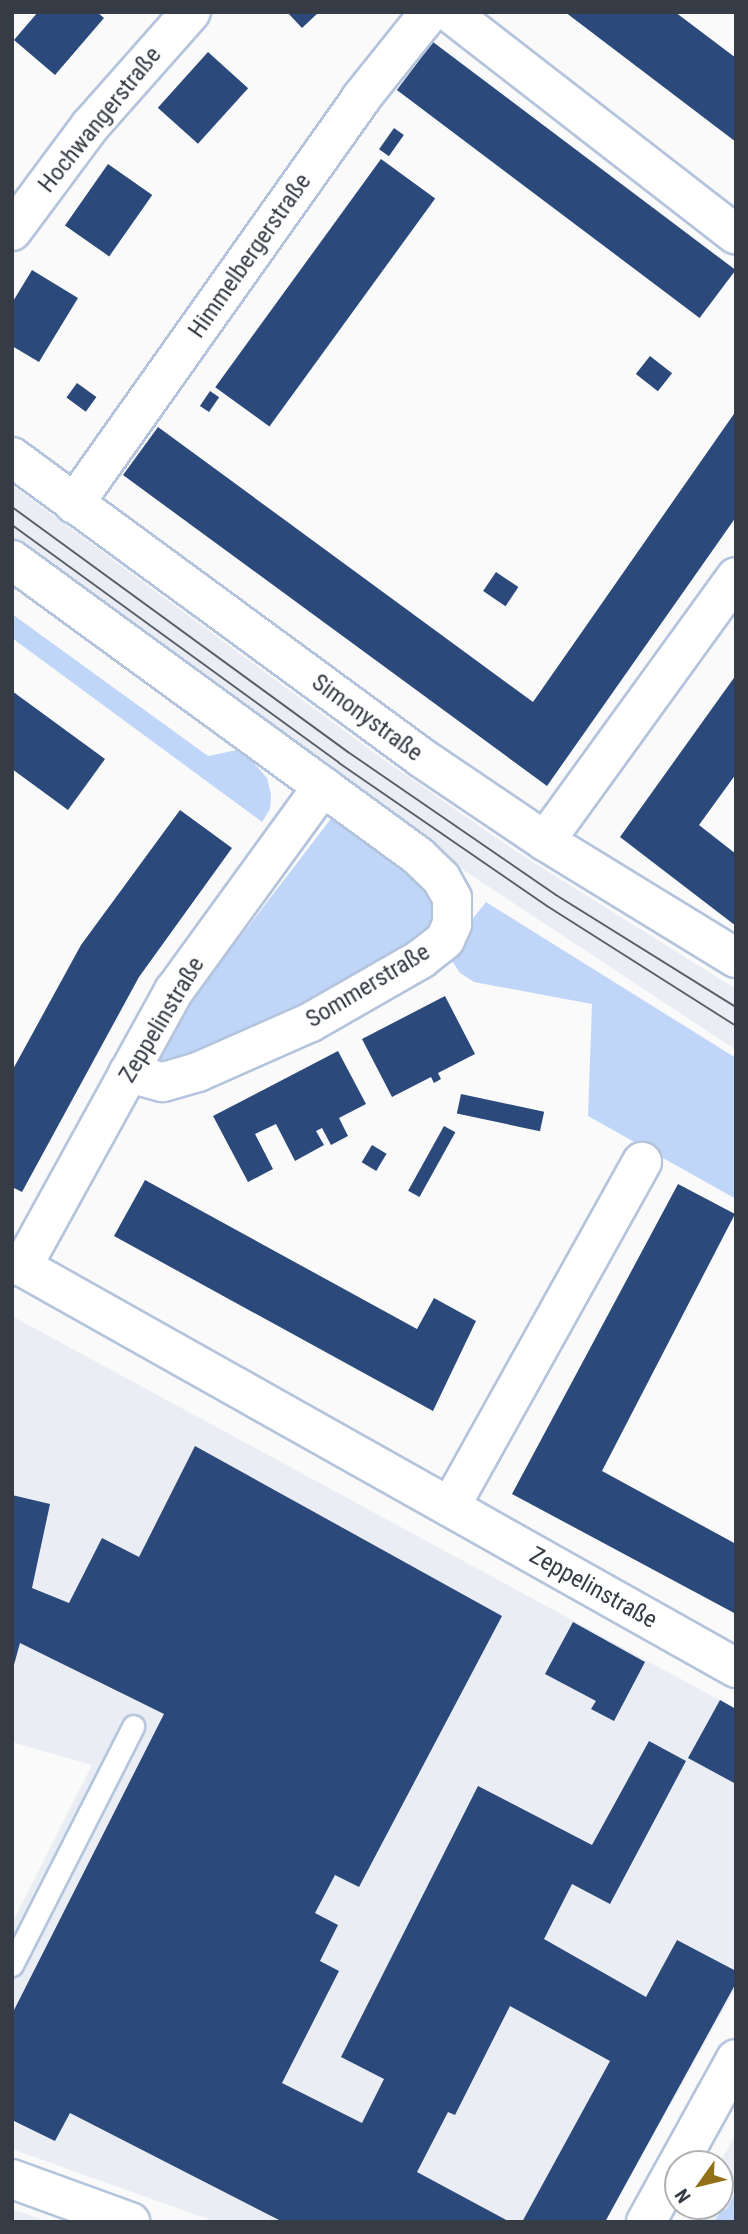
<!DOCTYPE html>
<meta charset="utf-8">
<style>
body{margin:0}
#map{position:relative;width:748px;height:2234px;overflow:hidden;background:#fafafa;font-family:"Roboto Condensed",sans-serif}
div>[style]{position:absolute}
[style*='--x']{left:calc(var(--x)*1px);top:calc(var(--y)*1px);width:calc(var(--w)*1px);rotate:calc(var(--a)*1deg)}
.built>*{inset:0;background:#eaeef4}
.green>*{inset:0;background:#c0d6f9}
.building>*{inset:0;background:#2b4a7b;transform-origin:0 0}
.roads{filter:drop-shadow(2px 0 #b4c4dc) drop-shadow(-2px 0 #b4c4dc) drop-shadow(0 2px #b4c4dc) drop-shadow(0 -2px #b4c4dc)}
.lane>*{height:21px;margin:-10.5px;padding:0 10.5px;transform-origin:10.5px;border-radius:10.5px;background:#fff}
.street>*{height:38px;margin:-19px;padding:0 19px;transform-origin:19px;border-radius:19px;background:#fff}
.tram>*{height:2px;margin:-1px;padding:0 1px;transform-origin:1px;border-radius:1px;background:#595e67}
span{translate:-50% -50%;white-space:nowrap;text-align:center;line-height:1.15;-webkit-text-stroke:7px #fff;paint-order:stroke}
.street-label{font-size:24px;color:#363c46}
.frame{position:absolute;inset:0;border:14px solid #363c46;pointer-events:none}
.north{position:absolute;left:664px;top:2150px;width:70px;height:70px;box-sizing:border-box;background:#fff;border:2px solid #afb1b5;border-radius:50%;rotate:236deg;font-size:19px;font-weight:700;line-height:28px;text-align:center;color:#363c46}
.north::after{content:'';display:block;margin:auto;width:24px;height:32px;background:#917017;clip-path:polygon(50% 0,100% 100%,50% 72%,0 100%)}
</style>
<div id="map">
<div class="built">
<i style="clip-path:polygon(12px 485px,373px 752px,517px 852px,736px 989px,736px 1050px,345px 792px,12px 551px)"></i>
<i style="clip-path:polygon(12px 1316px,736px 1709px,736px 1987px,605px 2222px,216px 2222px,12px 2149px,12px 1923px,92px 1765px,12px 1742px)"></i>
<i style="clip-path:polygon(736px 2134px,736px 2222px,687px 2222px,696px 2206px,720px 2206px,719px 2164px)"></i>
<i style="clip-path:polygon(12px 2209px,24px 2213px,47px 2222px,12px 2222px)"></i>
</div>
<div class="green">
<i style="clip-path:polygon(12px 614px,208px 756px,242px 749px,267px 778px,271px 794px,270px 809px,262px 822px,12px 638px)"></i>
<i style="clip-path:polygon(336px 812px,415px 866px,442px 916px,409px 955px,169px 1067px,155px 1061px,188px 1005px)"></i>
<i style="clip-path:polygon(486px 902px,736px 1058px,736px 1199px,588px 1116px,592px 1004px,474px 982px,460px 973px,446px 952px)"></i>
<i style="clip-path:polygon(736px 2192px,736px 2222px,714px 2222px,722px 2208px,726px 2210px)"></i>
</div>
<div class="building">
<i style="clip-path:polygon(38px 12px,97px 12px,104px 18px,55px 75px,14px 40px)"></i>
<i style="clip-path:polygon(287px 12px,319px 12px,302px 28px)"></i>
<i style="clip-path:polygon(565px 12px,675px 12px,736px 58px,736px 142px)"></i>
<i style="left:433px;top:42px;width:379px;height:60px;rotate:37deg"></i>
<i style="left:208px;top:52px;width:54px;height:75px;rotate:42deg"></i>
<i style="left:394px;top:128px;width:12px;height:26px;rotate:35deg"></i>
<i style="left:381px;top:159px;width:67px;height:282px;rotate:36deg"></i>
<i style="left:108px;top:164px;width:54px;height:75px;rotate:35deg"></i>
<i style="clip-path:polygon(32px 270px,78px 298px,39px 362px,12px 346px,12px 303px)"></i>
<i style="left:650px;top:356px;width:28px;height:23px;rotate:38deg"></i>
<i style="left:77px;top:383px;width:24px;height:18px;rotate:36deg"></i>
<i style="left:210px;top:391px;width:11px;height:18px;rotate:34deg"></i>
<i style="clip-path:polygon(736px 411px,736px 517px,547px 786px,123px 475px,158px 427px,533px 702px)"></i>
<i style="left:496px;top:572px;width:27px;height:23px;rotate:34deg"></i>
<i style="clip-path:polygon(736px 675px,736px 774px,699px 825px,736px 854px,736px 926px,620px 837px)"></i>
<i style="clip-path:polygon(12px 691px,105px 759px,68px 810px,12px 769px)"></i>
<i style="clip-path:polygon(180px 810px,232px 848px,139px 977px,22px 1192px,12px 1187px,12px 1071px,81px 945px)"></i>
<i style="clip-path:polygon(445px 996px,475px 1054px,438px 1073px,441px 1079px,434px 1083px,431px 1077px,392px 1097px,362px 1039px)"></i>
<i style="clip-path:polygon(338px 1051px,366px 1104px,339px 1118px,348px 1136px,331px 1145px,322px 1128px,316px 1131px,324px 1145px,295px 1161px,276px 1124px,255px 1134px,273px 1169px,248px 1182px,213px 1116px)"></i>
<i style="left:461px;top:1094px;width:85px;height:20px;rotate:12deg"></i>
<i style="left:444px;top:1126px;width:13px;height:74px;rotate:29deg"></i>
<i style="left:372px;top:1145px;width:17px;height:20px;rotate:31deg"></i>
<i style="clip-path:polygon(145px 1180px,417px 1329px,434px 1298px,476px 1321px,433px 1411px,114px 1236px)"></i>
<i style="clip-path:polygon(678px 1184px,735px 1214px,602px 1471px,736px 1544px,736px 1614px,512px 1494px)"></i>
<i style="clip-path:polygon(195px 1446px,502px 1616px,359px 1887px,335px 1875px,315px 1913px,338px 1925px,320px 1961px,339px 1971px,282px 2083px,362px 2123px,384px 2079px,341px 2057px,478px 1786px,592px 1845px,649px 1741px,686px 1761px,610px 1904px,572px 1884px,544px 1939px,646px 1997px,677px 1940px,736px 1971px,736px 1983px,605px 2222px,522px 2222px,610px 2061px,510px 2006px,455px 2115px,448px 2112px,417px 2172px,510px 2222px,283px 2222px,70px 2113px,55px 2141px,12px 2120px,12px 2014px,164px 1714px,20px 1643px,12px 1672px,12px 1495px,50px 1504px,32px 1588px,69px 1603px,102px 1538px,139px 1557px)"></i>
<i style="clip-path:polygon(573px 1622px,645px 1662px,614px 1721px,591px 1709px,596px 1701px,545px 1674px)"></i>
<i style="clip-path:polygon(720px 1700px,736px 1709px,736px 1784px,688px 1758px)"></i>
</div>
<div class="roads">
<div class="lane">
<i style="--x:12;--y:1965;--w:268;--a:-63.1"></i>
</div>
<div class="street">
<i style="--x:449;--y:12;--w:363;--a:37.8"></i>
<i style="--x:12;--y:231;--w:131;--a:-53.4"></i>
<i style="--x:90;--y:126;--w:152;--a:-48.5"></i>
<i style="--x:12;--y:457;--w:509;--a:36.28"></i>
<i style="--x:422;--y:758;--w:148;--a:34"></i>
<i style="--x:545;--y:841;--w:224;--a:31.5"></i>
<i style="--x:74;--y:504;--w:497;--a:-54.7"></i>
<i style="--x:361;--y:98;--w:110;--a:-51.3"></i>
<i style="--x:12;--y:560;--w:502;--a:36.09"></i>
<i style="--x:418;--y:856;--w:32;--a:44"></i>
<i style="--x:441;--y:878;--w:23;--a:61"></i>
<i style="--x:452;--y:898;--w:26;--a:90"></i>
<i style="--x:452;--y:924;--w:17;--a:114"></i>
<i style="--x:445;--y:940;--w:31;--a:142"></i>
<i style="--x:421;--y:959;--w:127;--a:150.2"></i>
<i style="--x:311;--y:1022;--w:124;--a:156.1"></i>
<i style="--x:198;--y:1072;--w:37;--a:164"></i>
<i style="--x:162;--y:1082;--w:35;--a:-165"></i>
<i style="--x:545;--y:841;--w:326;--a:-54.1"></i>
<i style="--x:12;--y:1261;--w:831;--a:29.34"></i>
<i style="--x:22;--y:1267;--w:315;--a:-61.2"></i>
<i style="--x:174;--y:991;--w:253;--a:-54"></i>
<i style="--x:450;--y:1507;--w:395;--a:-60.9"></i>
<i style="--x:12;--y:2179;--w:126;--a:20"></i>
<i style="--x:646;--y:2222;--w:186;--a:-61.1"></i>
</div>
</div>
<div class="tram">
<i style="--x:12;--y:507;--w:416;--a:36.1"></i>
<i style="--x:348;--y:752;--w:252;--a:34.5"></i>
<i style="--x:556;--y:895;--w:212;--a:31.9"></i>
<i style="--x:12;--y:525;--w:404;--a:36"></i>
<i style="--x:339;--y:763;--w:252;--a:34.5"></i>
<i style="--x:547;--y:906;--w:224;--a:32.4"></i>
</div>
<div class="street-label">
<span style="left:100px;top:120px;rotate:-51deg">Hochwangerstraße</span>
<span style="left:250px;top:256px;rotate:-55deg">Himmelbergerstraße</span>
<span style="left:367px;top:718px;rotate:36deg">Simonystraße</span>
<span style="left:368px;top:986px;rotate:-31deg">Sommerstraße</span>
<span style="left:162px;top:1020px;rotate:-59deg">Zeppelinstraße</span>
<span style="left:593px;top:1588px;rotate:29deg">Zeppelinstraße</span>
</div>
<div class="frame"></div>
<div class="north">N</div>
</div>
